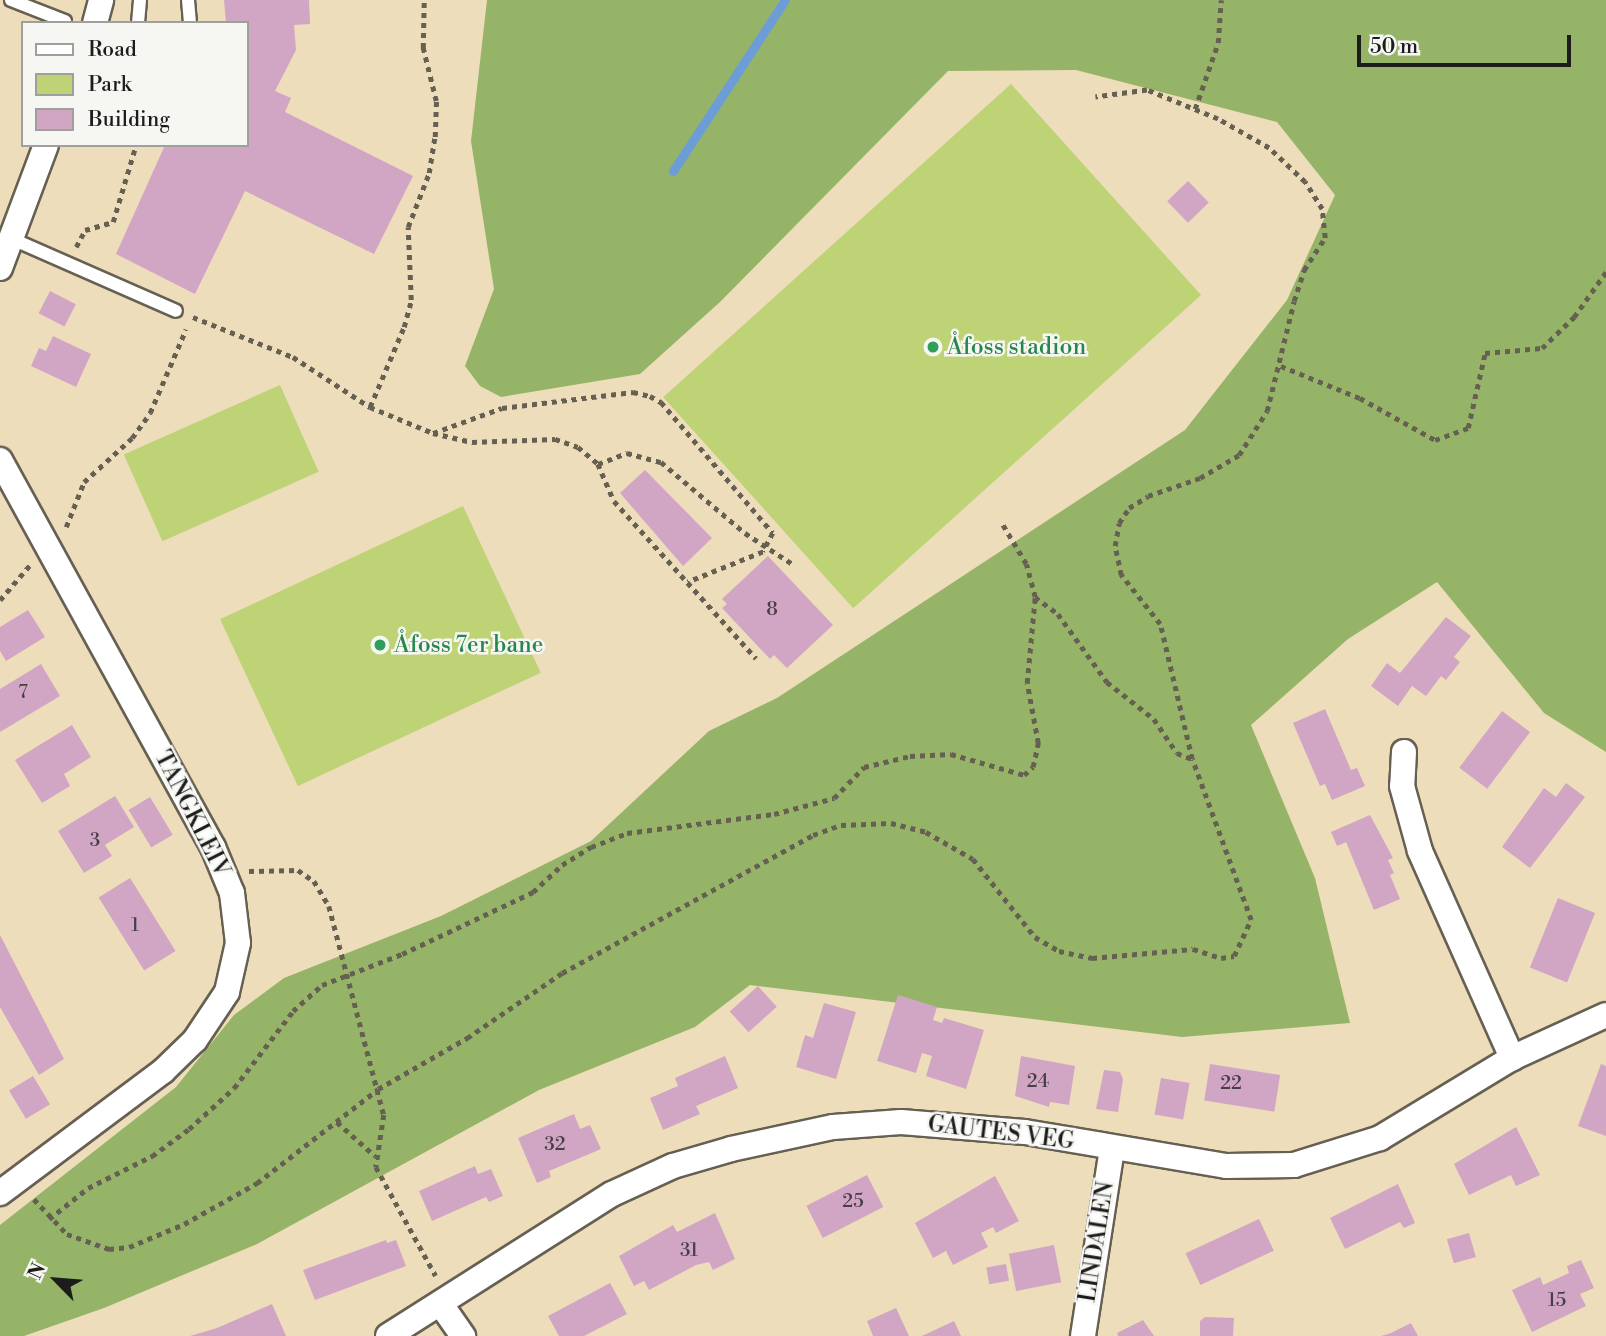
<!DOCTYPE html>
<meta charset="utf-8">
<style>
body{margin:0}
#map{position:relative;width:1606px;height:1336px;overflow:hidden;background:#eeddba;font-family:"Libre Bodoni",serif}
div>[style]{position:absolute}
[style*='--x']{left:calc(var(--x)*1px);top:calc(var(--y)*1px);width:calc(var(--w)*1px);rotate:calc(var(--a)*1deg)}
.green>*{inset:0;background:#bed276;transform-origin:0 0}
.forest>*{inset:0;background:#96b467}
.stream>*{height:9px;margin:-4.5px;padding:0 4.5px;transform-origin:4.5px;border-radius:4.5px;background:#6d9dd7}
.building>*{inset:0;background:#d1a6c5;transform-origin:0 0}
.path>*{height:4.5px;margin-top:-2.25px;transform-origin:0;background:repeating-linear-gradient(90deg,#666053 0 5px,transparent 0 10px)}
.roads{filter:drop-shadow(2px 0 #666053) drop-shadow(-2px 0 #666053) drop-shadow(0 2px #666053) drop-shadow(0 -2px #666053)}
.service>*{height:12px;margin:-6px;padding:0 6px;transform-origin:6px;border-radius:6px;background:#fff}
.minor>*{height:24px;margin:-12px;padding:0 12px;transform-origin:12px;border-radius:12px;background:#fff}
.dots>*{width:19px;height:19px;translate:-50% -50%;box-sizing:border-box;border:4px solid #f6f6f2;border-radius:50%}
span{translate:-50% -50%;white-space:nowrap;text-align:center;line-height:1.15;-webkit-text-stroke:5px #f6f6f2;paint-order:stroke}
.number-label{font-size:19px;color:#493e46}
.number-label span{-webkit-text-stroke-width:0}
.leisure-label{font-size:23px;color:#27864d}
.left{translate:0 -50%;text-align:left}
.street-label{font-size:23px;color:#1c1c1c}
.legend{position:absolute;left:21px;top:21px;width:228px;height:126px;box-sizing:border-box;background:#f6f6f2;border:2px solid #9f9f9c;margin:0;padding:9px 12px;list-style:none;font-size:21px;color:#1c1c1c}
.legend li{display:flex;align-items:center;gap:14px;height:35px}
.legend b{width:35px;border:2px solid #9f9f9c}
.north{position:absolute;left:21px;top:1245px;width:70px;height:70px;-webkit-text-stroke:5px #f6f6f2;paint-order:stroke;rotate:295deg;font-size:19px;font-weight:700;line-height:28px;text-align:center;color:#1c1c1c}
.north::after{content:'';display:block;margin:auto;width:24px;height:32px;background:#1c1c1c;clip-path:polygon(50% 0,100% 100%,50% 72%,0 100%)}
.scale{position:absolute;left:1357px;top:35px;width:214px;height:32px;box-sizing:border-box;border:4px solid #1c1c1c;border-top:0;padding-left:9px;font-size:21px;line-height:24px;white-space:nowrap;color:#1c1c1c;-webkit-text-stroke:5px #f6f6f2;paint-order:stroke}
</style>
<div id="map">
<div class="green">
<i style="left:1011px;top:84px;width:284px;height:468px;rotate:48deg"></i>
<i style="left:280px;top:385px;width:95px;height:171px;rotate:66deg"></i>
<i style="left:463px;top:506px;width:184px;height:268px;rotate:65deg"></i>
</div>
<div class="forest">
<i style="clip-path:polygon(487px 0,1606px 0,1606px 752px,1544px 713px,1437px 582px,1348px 639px,1251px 725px,1315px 878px,1350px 1023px,1182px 1037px,750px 985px,695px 1027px,539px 1090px,257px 1244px,104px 1308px,24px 1336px,0 1336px,0 1225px,176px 1087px,234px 1015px,284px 978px,441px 916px,591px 841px,709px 731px,777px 698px,1185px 430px,1287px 300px,1335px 195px,1277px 122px,1076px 70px,948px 71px,720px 302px,640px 374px,501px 397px,480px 386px,465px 366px,494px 289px,471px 141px)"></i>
</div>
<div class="stream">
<i style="--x:673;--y:171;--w:204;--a:-56.8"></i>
</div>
<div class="building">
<i style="clip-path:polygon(224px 0,309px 0,310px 24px,294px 25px,296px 50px,275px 91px,291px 98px,285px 112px,413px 176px,374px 254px,245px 191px,195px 294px,116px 254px,165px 145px,247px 145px,247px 23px,226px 23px)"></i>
<i style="left:1188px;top:181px;width:30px;height:29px;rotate:46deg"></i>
<i style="left:50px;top:291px;width:29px;height:25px;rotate:27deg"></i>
<i style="clip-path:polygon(53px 336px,91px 354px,76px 387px,31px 366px,39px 348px,46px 351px)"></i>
<i style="clip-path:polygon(645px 470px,712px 538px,683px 566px,620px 493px)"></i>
<i style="clip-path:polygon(768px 556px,833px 625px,787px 668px,774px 655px,770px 659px,722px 608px,727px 604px,722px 599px)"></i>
<i style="clip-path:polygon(28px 610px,45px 637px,6px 661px,0 651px,0 627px)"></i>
<i style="clip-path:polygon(1446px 617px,1471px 636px,1454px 657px,1460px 662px,1446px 680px,1441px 676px,1426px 696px,1412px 686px,1398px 706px,1371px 686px,1387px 663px,1400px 673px)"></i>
<i style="clip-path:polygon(41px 664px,60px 696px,0 732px,0 689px)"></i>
<i style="clip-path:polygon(1325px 709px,1351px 770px,1357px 768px,1365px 786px,1332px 800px,1325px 784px,1320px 786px,1293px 723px)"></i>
<i style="left:1502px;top:711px;width:35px;height:71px;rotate:37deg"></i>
<i style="clip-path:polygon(72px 725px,91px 757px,64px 774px,70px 786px,42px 803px,15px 760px)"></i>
<i style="clip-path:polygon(1566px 783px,1585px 797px,1530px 868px,1502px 847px,1544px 788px,1556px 797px)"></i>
<i style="clip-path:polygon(115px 796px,134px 827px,105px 845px,112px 856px,84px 873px,58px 831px)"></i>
<i style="left:150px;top:797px;width:44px;height:25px;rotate:59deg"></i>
<i style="clip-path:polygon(1370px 815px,1393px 858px,1388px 860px,1394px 873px,1390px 875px,1400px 899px,1374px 910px,1346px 842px,1337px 846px,1331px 832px)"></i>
<i style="left:130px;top:878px;width:86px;height:37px;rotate:58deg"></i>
<i style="left:1558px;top:898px;width:40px;height:75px;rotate:22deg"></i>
<i style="clip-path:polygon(0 935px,64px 1059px,39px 1075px,0 1007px)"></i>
<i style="left:758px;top:986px;width:28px;height:38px;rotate:48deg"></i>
<i style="clip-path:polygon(898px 995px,937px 1007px,933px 1020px,942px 1023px,944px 1018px,984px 1030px,966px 1089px,926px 1076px,932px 1056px,922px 1053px,916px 1073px,877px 1061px)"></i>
<i style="clip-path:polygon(824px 1003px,856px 1012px,836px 1079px,796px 1067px,805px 1035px,813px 1038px)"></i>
<i style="clip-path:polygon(725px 1056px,738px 1088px,696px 1106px,700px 1114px,663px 1130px,650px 1098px,678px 1086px,675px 1078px)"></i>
<i style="clip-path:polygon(1021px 1056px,1075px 1066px,1069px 1105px,1050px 1102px,1049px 1107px,1015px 1096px)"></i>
<i style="left:1210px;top:1064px;width:71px;height:37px;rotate:9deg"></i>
<i style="clip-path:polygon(1601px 1064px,1606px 1066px,1606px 1136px,1578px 1126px)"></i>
<i style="clip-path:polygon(1104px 1070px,1120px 1072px,1123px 1079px,1118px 1112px,1096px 1109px)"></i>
<i style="left:33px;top:1076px;width:33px;height:28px;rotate:59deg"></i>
<i style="left:1161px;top:1078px;width:29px;height:37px;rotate:10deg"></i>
<i style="clip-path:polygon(574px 1114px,580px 1129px,590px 1125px,601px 1149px,549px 1171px,551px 1177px,537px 1183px,518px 1138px)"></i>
<i style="clip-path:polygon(1516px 1127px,1540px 1175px,1516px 1186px,1511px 1175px,1469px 1195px,1454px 1164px)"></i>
<i style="clip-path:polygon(475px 1166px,478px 1174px,491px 1169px,503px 1196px,489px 1202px,486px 1197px,432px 1221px,419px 1191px)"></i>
<i style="left:867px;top:1175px;width:36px;height:68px;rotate:63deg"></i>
<i style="clip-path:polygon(995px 1176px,1019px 1221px,996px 1233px,993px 1227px,981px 1233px,988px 1247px,953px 1265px,946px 1251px,933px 1258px,915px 1223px)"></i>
<i style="clip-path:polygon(1398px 1184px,1415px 1223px,1404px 1228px,1400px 1222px,1345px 1249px,1330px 1218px)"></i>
<i style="clip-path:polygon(715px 1213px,735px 1259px,713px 1270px,709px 1262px,696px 1265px,649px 1290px,644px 1281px,634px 1286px,619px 1256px,673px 1225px,677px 1232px)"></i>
<i style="left:1259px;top:1219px;width:35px;height:81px;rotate:65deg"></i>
<i style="left:1469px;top:1233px;width:25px;height:23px;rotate:74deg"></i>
<i style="clip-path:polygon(386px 1240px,387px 1243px,396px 1240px,406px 1266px,315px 1300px,303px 1270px)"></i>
<i style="left:1054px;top:1245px;width:38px;height:46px;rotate:79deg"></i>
<i style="clip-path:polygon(1581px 1260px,1594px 1288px,1580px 1294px,1586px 1306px,1532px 1332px,1512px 1290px,1540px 1277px,1543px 1285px,1569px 1273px,1567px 1266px)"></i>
<i style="left:1006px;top:1264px;width:17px;height:20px;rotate:80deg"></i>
<i style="clip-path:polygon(610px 1283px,627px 1314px,584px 1336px,559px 1336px,548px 1316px)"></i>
<i style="clip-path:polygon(272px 1304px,286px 1336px,190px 1336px,217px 1328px)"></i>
<i style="clip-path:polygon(896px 1308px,909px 1336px,873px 1336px,867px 1321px)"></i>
<i style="clip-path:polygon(1205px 1317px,1234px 1318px,1233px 1336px,1200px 1336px,1200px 1321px)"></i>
<i style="clip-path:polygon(1143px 1320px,1154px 1336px,1118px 1336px,1117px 1333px)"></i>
<i style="clip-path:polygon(954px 1321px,961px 1336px,922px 1336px)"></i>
<i style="clip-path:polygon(1411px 1323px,1418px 1336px,1381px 1336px,1391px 1333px)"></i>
</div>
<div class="path">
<i style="--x:1195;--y:109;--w:70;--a:-70.8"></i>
<i style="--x:1218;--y:43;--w:43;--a:-86"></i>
<i style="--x:76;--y:247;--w:19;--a:-62"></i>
<i style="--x:85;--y:230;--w:29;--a:-16"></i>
<i style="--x:113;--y:222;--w:80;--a:-73.4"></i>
<i style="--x:193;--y:317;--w:108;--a:21.8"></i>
<i style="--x:293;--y:357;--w:92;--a:33"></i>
<i style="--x:370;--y:407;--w:68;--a:22.4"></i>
<i style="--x:433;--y:433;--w:40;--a:13"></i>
<i style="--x:472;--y:442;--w:83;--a:-2.1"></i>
<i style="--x:555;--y:439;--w:24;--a:19"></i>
<i style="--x:578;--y:447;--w:26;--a:40"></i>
<i style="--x:598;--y:464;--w:40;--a:66.6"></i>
<i style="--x:614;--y:501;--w:212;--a:47.9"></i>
<i style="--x:1281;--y:366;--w:85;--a:22.1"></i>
<i style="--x:1360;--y:398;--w:86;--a:29.2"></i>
<i style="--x:1435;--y:440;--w:35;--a:-20"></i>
<i style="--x:1468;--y:428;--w:77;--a:-77.2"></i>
<i style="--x:1485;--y:353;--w:57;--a:-5"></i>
<i style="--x:1542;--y:348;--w:45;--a:-44.1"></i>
<i style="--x:1574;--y:317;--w:55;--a:-54.6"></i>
<i style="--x:370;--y:407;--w:87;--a:-67"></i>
<i style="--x:404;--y:327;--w:28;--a:-75"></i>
<i style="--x:411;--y:300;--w:73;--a:-92.4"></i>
<i style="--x:408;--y:227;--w:58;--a:-68.7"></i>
<i style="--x:429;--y:173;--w:36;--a:-81"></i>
<i style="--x:435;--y:137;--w:36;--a:-88"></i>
<i style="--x:436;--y:101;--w:55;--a:-103.8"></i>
<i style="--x:423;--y:48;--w:48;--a:-88.8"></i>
<i style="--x:433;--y:433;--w:73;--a:-19.9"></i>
<i style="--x:502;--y:408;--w:132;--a:-7"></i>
<i style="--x:633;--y:392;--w:17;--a:13"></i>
<i style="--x:650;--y:396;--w:13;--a:29"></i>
<i style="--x:661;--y:402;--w:172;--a:49.5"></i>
<i style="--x:773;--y:533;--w:21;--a:118"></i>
<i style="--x:763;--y:552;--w:81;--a:158.2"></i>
<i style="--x:598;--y:464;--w:31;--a:-21"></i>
<i style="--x:627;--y:453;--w:35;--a:15"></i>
<i style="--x:661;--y:462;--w:110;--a:40.2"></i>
<i style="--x:745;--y:533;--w:59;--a:33.1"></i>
<i style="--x:66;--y:527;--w:48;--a:-68.2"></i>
<i style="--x:84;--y:482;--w:65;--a:-42.5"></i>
<i style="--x:132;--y:438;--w:31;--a:-54"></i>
<i style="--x:150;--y:413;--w:91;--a:-66.8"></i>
<i style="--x:1035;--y:597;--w:29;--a:36"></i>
<i style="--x:1058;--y:614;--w:84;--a:54.2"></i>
<i style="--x:1107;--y:682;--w:60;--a:38.2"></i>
<i style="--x:1154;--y:719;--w:41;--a:55.9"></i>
<i style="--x:1177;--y:753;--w:16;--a:22"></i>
<i style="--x:0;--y:600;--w:46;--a:-49.4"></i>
<i style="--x:249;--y:871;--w:49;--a:-1.2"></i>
<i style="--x:298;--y:870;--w:19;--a:35"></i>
<i style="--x:314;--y:881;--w:29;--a:59"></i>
<i style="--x:329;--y:906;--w:216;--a:75.3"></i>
<i style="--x:384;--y:1115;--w:53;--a:98.7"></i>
<i style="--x:376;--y:1167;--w:124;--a:61.2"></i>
<i style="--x:337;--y:1122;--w:51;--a:41.8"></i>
<i style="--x:34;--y:1199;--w:48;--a:46.7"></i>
<i style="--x:67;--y:1234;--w:45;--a:19.7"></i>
<i style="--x:109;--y:1249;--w:20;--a:-6"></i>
<i style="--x:129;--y:1247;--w:60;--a:-22.7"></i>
<i style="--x:184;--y:1224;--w:84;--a:-29.3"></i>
<i style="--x:257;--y:1183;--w:153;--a:-37.8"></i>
<i style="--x:378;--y:1089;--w:103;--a:-29.8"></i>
<i style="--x:467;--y:1038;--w:115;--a:-34.4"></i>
<i style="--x:562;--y:973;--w:286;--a:-28.8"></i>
<i style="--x:813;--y:835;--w:30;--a:-20"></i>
<i style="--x:841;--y:825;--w:50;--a:-2.3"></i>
<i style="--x:891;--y:823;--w:36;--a:14"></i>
<i style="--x:926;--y:832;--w:54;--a:29.9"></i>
<i style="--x:973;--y:859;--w:100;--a:51.5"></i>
<i style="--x:1035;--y:937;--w:28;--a:30"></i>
<i style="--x:1059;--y:951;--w:34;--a:12"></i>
<i style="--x:1092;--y:958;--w:101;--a:-5.1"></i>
<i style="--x:1193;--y:949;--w:29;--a:18"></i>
<i style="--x:1221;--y:958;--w:13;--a:-9"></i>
<i style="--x:1234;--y:956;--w:40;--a:-65"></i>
<i style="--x:1251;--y:920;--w:171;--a:-110.1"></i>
<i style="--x:1192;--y:759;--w:139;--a:-103.3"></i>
<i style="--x:1160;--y:624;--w:63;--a:-128.5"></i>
<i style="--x:1121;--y:575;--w:30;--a:-102"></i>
<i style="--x:1115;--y:546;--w:23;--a:-80"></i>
<i style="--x:1119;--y:523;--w:18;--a:-56"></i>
<i style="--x:1129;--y:508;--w:22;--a:-32"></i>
<i style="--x:1148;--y:496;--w:55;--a:-19.1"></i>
<i style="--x:1200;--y:478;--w:45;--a:-30.5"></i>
<i style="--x:1239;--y:455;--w:52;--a:-57.5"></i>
<i style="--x:1267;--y:411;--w:113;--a:-76.2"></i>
<i style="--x:1294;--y:301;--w:33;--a:-72"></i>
<i style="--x:1304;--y:270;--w:38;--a:-57"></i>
<i style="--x:1325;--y:238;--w:29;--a:-96"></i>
<i style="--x:1322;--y:209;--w:32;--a:-122"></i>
<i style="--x:1305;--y:182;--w:50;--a:-136.6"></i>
<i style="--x:1269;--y:148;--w:59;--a:-150.4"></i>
<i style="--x:1218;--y:119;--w:77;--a:-157.8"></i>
<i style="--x:1147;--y:90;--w:52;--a:172.3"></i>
<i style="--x:49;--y:1219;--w:50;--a:-38.5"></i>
<i style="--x:88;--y:1188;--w:72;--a:-26.6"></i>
<i style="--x:152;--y:1156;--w:46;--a:-36.1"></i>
<i style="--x:189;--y:1129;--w:61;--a:-42.3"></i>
<i style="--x:234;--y:1088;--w:97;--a:-52.5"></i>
<i style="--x:293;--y:1011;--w:39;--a:-42"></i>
<i style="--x:322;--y:985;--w:86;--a:-21.2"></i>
<i style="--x:402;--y:954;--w:145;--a:-25.3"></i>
<i style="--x:533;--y:892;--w:40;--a:-43"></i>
<i style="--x:562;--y:865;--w:34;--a:-32"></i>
<i style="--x:591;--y:847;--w:39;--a:-21"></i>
<i style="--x:627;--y:833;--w:148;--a:-7.4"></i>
<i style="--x:774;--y:814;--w:62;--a:-14.9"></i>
<i style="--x:834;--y:798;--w:43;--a:-45.9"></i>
<i style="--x:864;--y:767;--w:47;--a:-13.4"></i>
<i style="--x:910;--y:756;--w:41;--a:-2.8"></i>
<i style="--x:951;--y:754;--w:76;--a:16"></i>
<i style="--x:1024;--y:775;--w:12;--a:-42"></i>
<i style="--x:1033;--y:767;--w:25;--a:-78"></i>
<i style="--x:1038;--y:743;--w:61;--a:-100.4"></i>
<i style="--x:1027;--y:683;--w:86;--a:-84.7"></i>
<i style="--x:1035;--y:597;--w:34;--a:-105"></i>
<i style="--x:1026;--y:564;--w:49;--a:-120.8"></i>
</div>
<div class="roads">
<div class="service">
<i style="--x:11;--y:0;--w:58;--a:21.3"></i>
<i style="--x:188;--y:0;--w:23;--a:85"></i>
<i style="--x:138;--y:23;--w:23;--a:-85"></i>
<i style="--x:10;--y:238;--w:181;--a:23.7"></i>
</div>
<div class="minor">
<i style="--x:95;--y:23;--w:24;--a:-75"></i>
<i style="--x:0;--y:268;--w:131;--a:-69.5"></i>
<i style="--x:0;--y:460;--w:442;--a:61.2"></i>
<i style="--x:213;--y:847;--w:50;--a:67.6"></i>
<i style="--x:232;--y:893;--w:50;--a:83.2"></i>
<i style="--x:238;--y:943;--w:50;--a:102.7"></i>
<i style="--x:227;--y:992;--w:58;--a:123.7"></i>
<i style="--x:195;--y:1040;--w:45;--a:135.9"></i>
<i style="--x:163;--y:1071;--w:204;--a:143.2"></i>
<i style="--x:1404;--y:752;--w:34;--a:93"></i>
<i style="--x:1402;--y:786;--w:67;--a:74.5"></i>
<i style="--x:1420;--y:851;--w:227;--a:66"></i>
<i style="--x:442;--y:1306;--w:37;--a:55"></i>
<i style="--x:388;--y:1336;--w:265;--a:-32.4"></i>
<i style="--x:612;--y:1194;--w:67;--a:-24.7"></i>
<i style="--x:673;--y:1166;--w:60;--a:-16.3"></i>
<i style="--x:731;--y:1149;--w:104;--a:-12.2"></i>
<i style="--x:833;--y:1127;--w:68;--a:-4.2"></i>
<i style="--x:901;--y:1122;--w:124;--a:4.6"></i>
<i style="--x:1025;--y:1132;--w:204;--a:9.6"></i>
<i style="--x:1226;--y:1166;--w:68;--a:-0.8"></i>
<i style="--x:1294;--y:1165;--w:90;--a:-17.4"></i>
<i style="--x:1380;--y:1138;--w:154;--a:-31.2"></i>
<i style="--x:1512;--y:1058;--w:103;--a:-24.6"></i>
<i style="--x:1083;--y:1336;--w:190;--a:-81.2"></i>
</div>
</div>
<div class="dots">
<i style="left:933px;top:347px;background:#2e9e5b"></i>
<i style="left:380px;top:645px;background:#2e9e5b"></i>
</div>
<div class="number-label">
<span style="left:772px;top:610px">8</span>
<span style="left:23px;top:693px">7</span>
<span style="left:95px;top:841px">3</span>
<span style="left:135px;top:926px">1</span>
<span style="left:1038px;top:1082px">24</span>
<span style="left:1231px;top:1084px">22</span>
<span style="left:555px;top:1145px">32</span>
<span style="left:853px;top:1202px">25</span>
<span style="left:689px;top:1251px">31</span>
<span style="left:1557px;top:1301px">15</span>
</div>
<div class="leisure-label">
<span class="left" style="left:947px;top:347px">Åfoss stadion</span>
<span class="left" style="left:394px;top:645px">Åfoss 7er bane</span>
</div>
<div class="street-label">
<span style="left:192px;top:814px;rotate:63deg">TANGKLEIV</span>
<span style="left:1001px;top:1133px;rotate:7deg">GAUTES VEG</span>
<span style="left:1097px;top:1242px;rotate:-81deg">LINDALEN</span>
</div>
<ul class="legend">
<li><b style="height:9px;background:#fff"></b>Road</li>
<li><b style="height:19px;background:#bed276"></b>Park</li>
<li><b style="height:19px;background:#d1a6c5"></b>Building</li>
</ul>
<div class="north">N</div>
<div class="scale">50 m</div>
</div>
